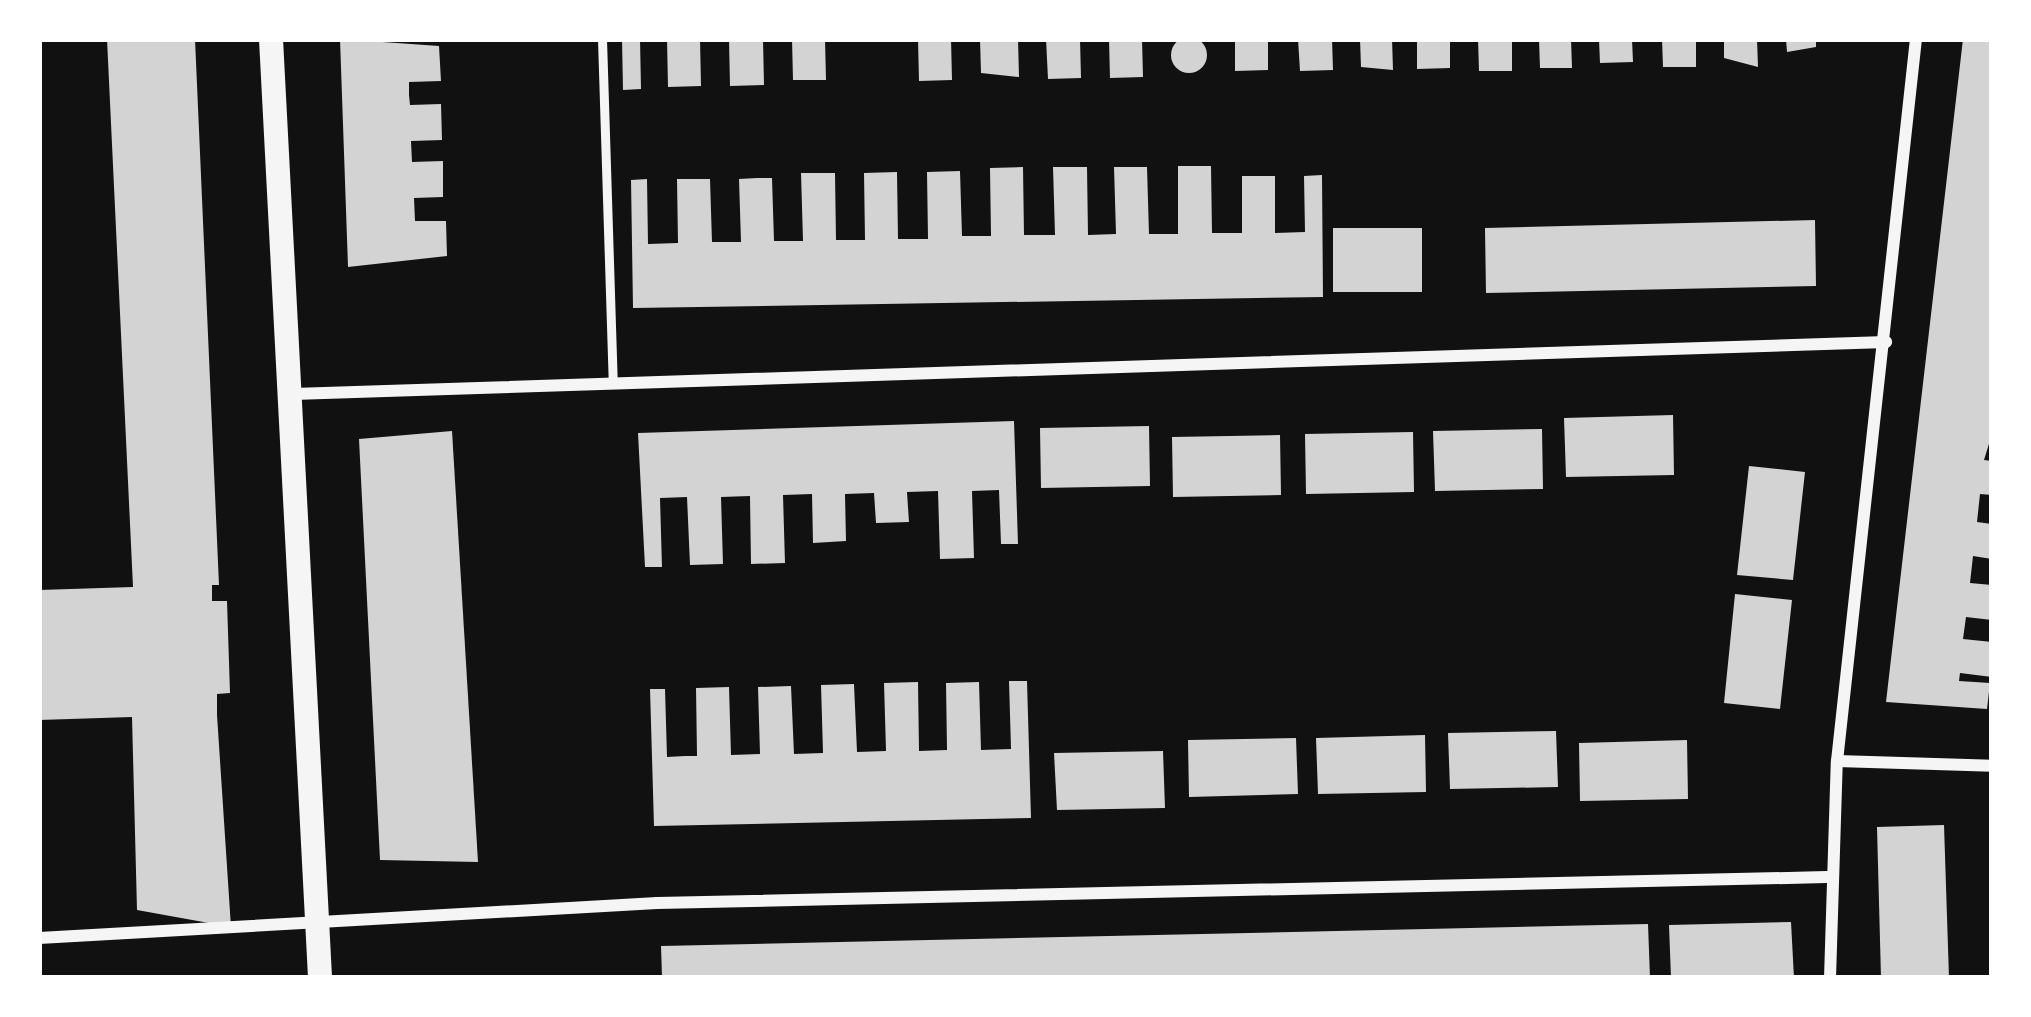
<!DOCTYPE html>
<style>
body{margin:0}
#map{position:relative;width:2031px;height:1017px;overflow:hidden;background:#111;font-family:"Exo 2",sans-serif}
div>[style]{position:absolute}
.building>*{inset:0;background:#d3d3d3}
.round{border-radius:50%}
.service>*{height:9px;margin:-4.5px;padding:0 4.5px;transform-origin:4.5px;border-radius:4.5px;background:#f5f5f5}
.minor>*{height:12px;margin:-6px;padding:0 6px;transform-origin:6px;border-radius:6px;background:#f5f5f5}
.secondary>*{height:24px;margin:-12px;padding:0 12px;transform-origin:12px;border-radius:12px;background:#f5f5f5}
span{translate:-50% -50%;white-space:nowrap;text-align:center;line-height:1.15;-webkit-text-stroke:10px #fff;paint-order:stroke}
.frame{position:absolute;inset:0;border:42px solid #fff;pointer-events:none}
</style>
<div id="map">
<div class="building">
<div class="round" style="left:1171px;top:37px;width:36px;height:36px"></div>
<div style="clip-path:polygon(107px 39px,195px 39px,219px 585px,212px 585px,212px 601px,227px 601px,230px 693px,217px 694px,217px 715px,231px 927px,137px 910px,132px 717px,39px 720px,39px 590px,133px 587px)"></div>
<div style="clip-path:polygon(340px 39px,439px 46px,441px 81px,409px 82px,409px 95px,410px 105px,441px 104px,442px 140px,411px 141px,412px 162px,443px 161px,443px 197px,414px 198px,415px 221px,446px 221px,447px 256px,348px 267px)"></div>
<div style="clip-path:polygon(622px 39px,640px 39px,641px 89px,623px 90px)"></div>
<div style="clip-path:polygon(667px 39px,700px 39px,701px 86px,668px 87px)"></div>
<div style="clip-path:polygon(729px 39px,763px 39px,764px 85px,730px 86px)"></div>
<div style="clip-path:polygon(792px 39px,825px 39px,826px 80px,793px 80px)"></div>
<div style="clip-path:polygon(918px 39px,951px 39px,952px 80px,919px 81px)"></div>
<div style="clip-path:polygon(980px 39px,1018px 39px,1019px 77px,981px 73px)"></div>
<div style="clip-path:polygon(1046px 39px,1080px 39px,1081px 78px,1048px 79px)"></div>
<div style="clip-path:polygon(1109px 39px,1142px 39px,1143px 77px,1110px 78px)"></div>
<div style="clip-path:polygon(1235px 39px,1268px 39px,1268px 70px,1235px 71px)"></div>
<div style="clip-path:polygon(1298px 39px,1332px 39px,1333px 70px,1300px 71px)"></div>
<div style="clip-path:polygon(1360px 39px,1392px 39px,1393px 70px,1361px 67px)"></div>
<div style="clip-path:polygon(1417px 39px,1450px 39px,1450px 68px,1417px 69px)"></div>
<div style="clip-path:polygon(1478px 39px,1512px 39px,1512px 71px,1479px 71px)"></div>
<div style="clip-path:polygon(1539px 39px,1571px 39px,1572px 68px,1540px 68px)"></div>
<div style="clip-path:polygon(1599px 39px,1632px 39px,1633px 62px,1600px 63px)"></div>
<div style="clip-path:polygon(1662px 39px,1696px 39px,1696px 67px,1663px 67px)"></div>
<div style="clip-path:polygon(1724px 39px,1757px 39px,1758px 67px,1724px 58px)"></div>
<div style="clip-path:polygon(1786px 39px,1816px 39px,1816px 47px,1787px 52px)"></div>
<div style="clip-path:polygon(1963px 39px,1992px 39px,1992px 434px,1984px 460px,1992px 461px,1992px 495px,1980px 494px,1977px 522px,1992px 524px,1992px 559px,1973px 556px,1970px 583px,1992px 585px,1992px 620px,1966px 617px,1963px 639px,1992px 642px,1992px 677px,1960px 673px,1959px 681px,1990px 683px,1987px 709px,1886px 702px)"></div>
<div style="clip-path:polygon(1178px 166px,1211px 166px,1212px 233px,1242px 233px,1242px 176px,1275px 176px,1275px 233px,1305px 232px,1304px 176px,1322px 175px,1323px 297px,633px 308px,631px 180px,647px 179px,648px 244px,678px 243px,677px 179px,710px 179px,712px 242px,741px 242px,739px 179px,757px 178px,772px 178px,774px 241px,803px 241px,801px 173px,835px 173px,836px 240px,865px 240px,864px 173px,897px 172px,898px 239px,928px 239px,927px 172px,960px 171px,962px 236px,991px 236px,990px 168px,1023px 167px,1024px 235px,1055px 235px,1053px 167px,1087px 167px,1088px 235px,1116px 234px,1114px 167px,1147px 167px,1149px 234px,1178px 234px)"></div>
<div style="clip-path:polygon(1815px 220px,1816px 286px,1486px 293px,1485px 228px)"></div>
<div style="clip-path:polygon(1333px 228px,1422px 228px,1422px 292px,1333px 292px)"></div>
<div style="clip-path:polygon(1673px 415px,1674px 475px,1566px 477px,1564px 418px)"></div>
<div style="clip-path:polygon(1014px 421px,1018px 544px,1001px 544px,999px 490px,972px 491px,974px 558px,940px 559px,938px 491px,907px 492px,909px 522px,876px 523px,874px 493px,845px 494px,846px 541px,813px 543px,812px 494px,783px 495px,785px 563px,751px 564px,750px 496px,721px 497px,723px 564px,690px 565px,687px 497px,660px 498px,662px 567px,645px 567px,638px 433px)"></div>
<div style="clip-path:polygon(1149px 426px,1150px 486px,1041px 488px,1040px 428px)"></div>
<div style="clip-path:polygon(1542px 429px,1543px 489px,1435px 491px,1433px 431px)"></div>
<div style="clip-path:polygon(452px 431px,478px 862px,380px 860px,359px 439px)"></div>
<div style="clip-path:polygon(1413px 432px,1414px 492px,1306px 494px,1305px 434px)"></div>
<div style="clip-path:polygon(1280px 435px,1281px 495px,1173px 497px,1172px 437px)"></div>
<div style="clip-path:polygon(1749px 466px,1805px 472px,1793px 580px,1737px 575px)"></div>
<div style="clip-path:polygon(1735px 594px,1792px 600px,1780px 709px,1724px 703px)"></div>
<div style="clip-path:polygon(1009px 681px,1027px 681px,1031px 818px,654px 826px,650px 689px,665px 689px,667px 757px,685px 756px,697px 756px,696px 688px,729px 687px,731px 755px,760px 754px,758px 687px,791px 686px,794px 754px,823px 753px,821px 685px,854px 684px,857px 752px,886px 751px,884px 683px,918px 682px,919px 751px,947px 750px,946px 683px,979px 682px,981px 750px,1011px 749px)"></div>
<div style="clip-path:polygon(1556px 731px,1558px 787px,1450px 789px,1448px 733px)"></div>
<div style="clip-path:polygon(1425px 735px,1426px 792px,1318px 794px,1316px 738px)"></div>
<div style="clip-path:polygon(1296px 738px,1298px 794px,1189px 797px,1188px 740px)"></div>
<div style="clip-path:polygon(1687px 740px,1688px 799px,1580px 801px,1579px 743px)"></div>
<div style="clip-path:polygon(1163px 751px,1165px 808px,1057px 810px,1054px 753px)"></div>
<div style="clip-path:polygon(1944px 825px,1949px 978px,1881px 978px,1877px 827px)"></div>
<div style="clip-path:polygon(1791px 922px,1794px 978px,1671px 978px,1669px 925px)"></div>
<div style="clip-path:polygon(1648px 924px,1650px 978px,662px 978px,661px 946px)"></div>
</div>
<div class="service">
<div style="left:602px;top:39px;width:343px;rotate:88.2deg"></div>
</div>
<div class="minor">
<div style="left:293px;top:394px;width:1594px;rotate:-1.87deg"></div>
<div style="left:1837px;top:761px;width:155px;rotate:1.8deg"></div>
<div style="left:39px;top:938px;width:619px;rotate:-3.24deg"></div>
<div style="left:657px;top:903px;width:1170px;rotate:-1.27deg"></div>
<div style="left:1830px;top:978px;width:217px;rotate:-88.2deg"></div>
<div style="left:1837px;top:761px;width:726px;rotate:-83.76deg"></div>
</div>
<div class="secondary">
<div style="left:271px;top:39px;width:940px;rotate:87.01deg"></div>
</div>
<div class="frame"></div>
</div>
